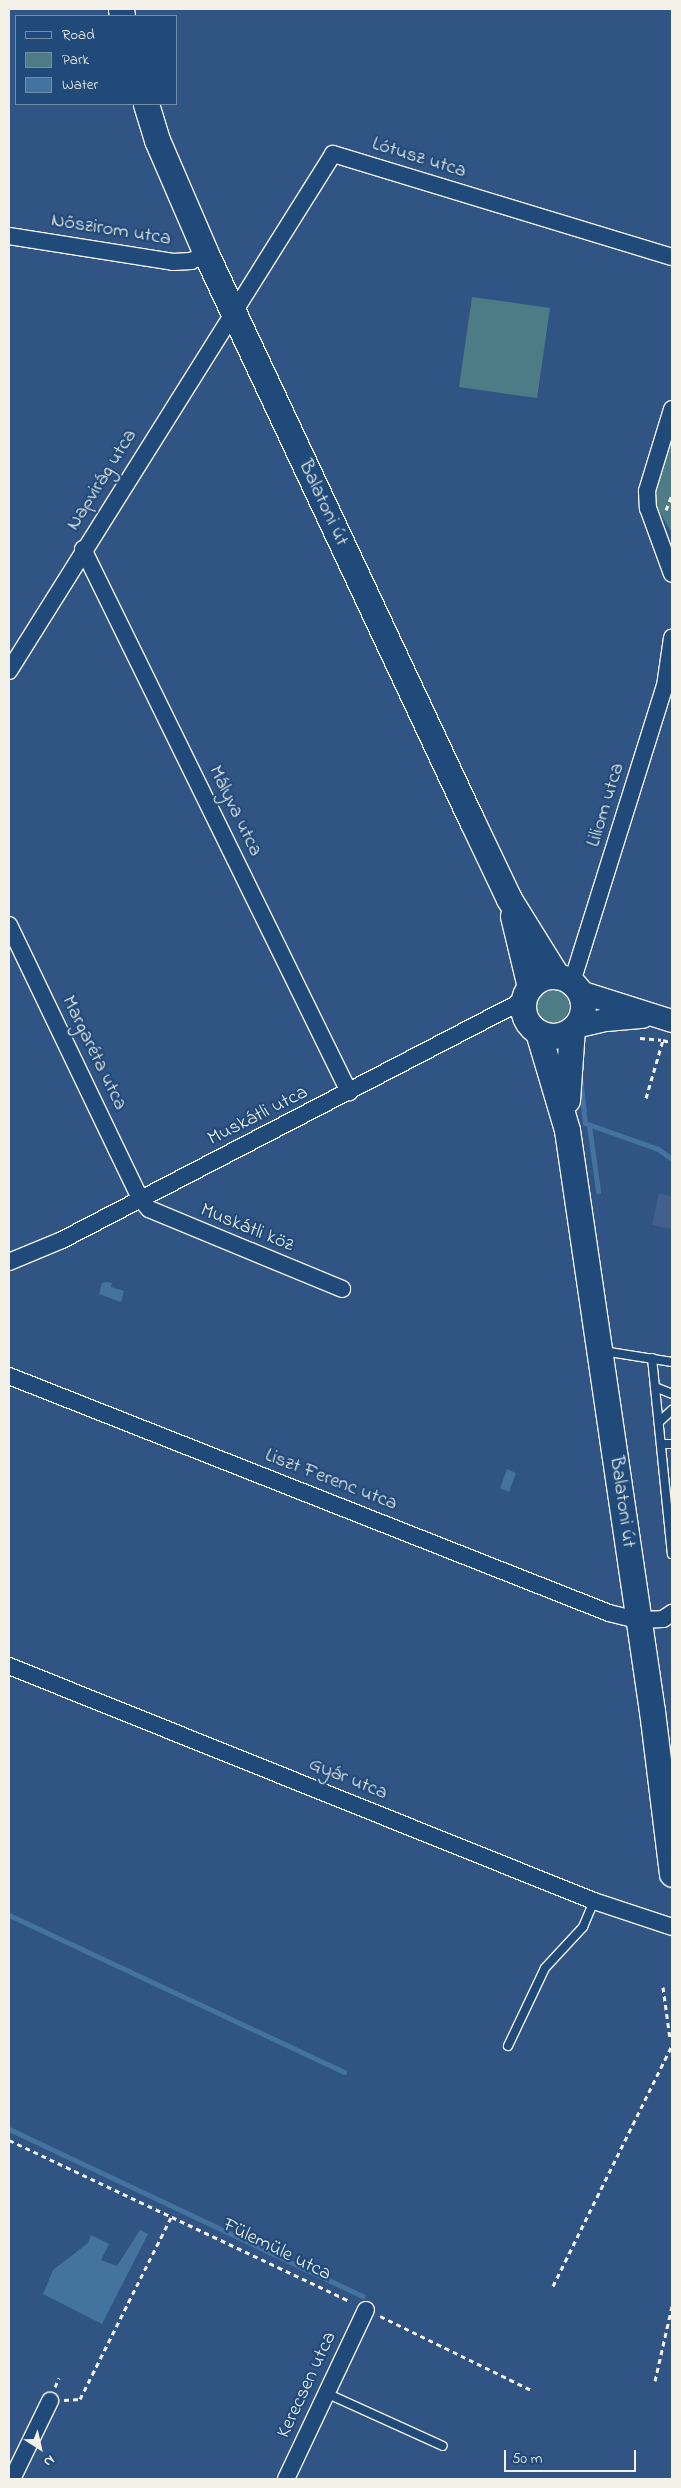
<!DOCTYPE html>
<meta charset="utf-8">
<style>
body{margin:0}
#map{position:relative;width:681px;height:2488px;overflow:hidden;background:#305483;font-family:"Indie Flower",sans-serif}
div>[style]{position:absolute}
.built>*{inset:0;background:#43608d}
.green>*{inset:0;background:#4d7c87}
.round{border-radius:50%}
.water>*{inset:0;background:#4473a0}
.stream>*{height:5px;margin:-2.5px;padding:0 2.5px;transform-origin:2.5px;border-radius:2.5px;background:#4473a0}
.path>*{height:3px;margin-top:-1.5px;transform-origin:0;background:repeating-linear-gradient(90deg,#f4f1e8 0 5px,transparent 0 9px)}
.roads{filter:drop-shadow(1px 0 #f4f1e8) drop-shadow(-1px 0 #f4f1e8) drop-shadow(0 1px #f4f1e8) drop-shadow(0 -1px #f4f1e8)}
.lane>*{height:8px;margin:-4px;padding:0 4px;transform-origin:4px;border-radius:4px;background:#1f4a7a}
.street>*{height:16px;margin:-8px;padding:0 8px;transform-origin:8px;border-radius:8px;background:#1f4a7a}
.secondary>*{height:22px;margin:-11px;padding:0 11px;transform-origin:11px;border-radius:11px;background:#1f4a7a}
.primary>*{height:25px;margin:-12.5px;padding:0 12.5px;transform-origin:12.5px;border-radius:12.5px;background:#1f4a7a}
.primary>.ring{margin:-12.5px;padding:0;box-sizing:content-box;background:none;border:25px solid #1f4a7a;border-radius:50%}
span{translate:-50% -50%;white-space:nowrap;text-align:center;line-height:1.15;-webkit-text-stroke:4.5px #1f4a7a;paint-order:stroke}
.street-label{font-size:20px;color:#f4f1e8}
.frame{position:absolute;inset:0;border:10px solid #f4f1e8;pointer-events:none}
.legend{position:absolute;left:15px;top:15px;width:162px;height:90px;box-sizing:border-box;background:#1f4a7a;border:1px solid #748da6;margin:0;padding:6px 9px;list-style:none;font-size:15px;color:#f4f1e8}
.legend li{display:flex;align-items:center;gap:10px;height:25px}
.legend b{width:25px;border:1px solid #748da6}
.north{position:absolute;left:15px;top:2423px;width:50px;height:50px;-webkit-text-stroke:4px #1f4a7a;paint-order:stroke;rotate:145deg;font-size:14px;font-weight:700;line-height:20px;text-align:center;color:#f4f1e8}
.north::after{content:'';display:block;margin:auto;width:18px;height:22px;background:#f4f1e8;clip-path:polygon(50% 0,100% 100%,50% 72%,0 100%)}
.scale{position:absolute;left:504px;top:2450px;width:132px;height:22px;box-sizing:border-box;border:2px solid #f4f1e8;border-top:0;padding-left:6px;font-size:15px;line-height:18px;white-space:nowrap;color:#f4f1e8;-webkit-text-stroke:4px #1f4a7a;paint-order:stroke}
</style>
<div id="map">
<div class="built">
<div style="clip-path:polygon(659px 1193px,672px 1197px,672px 1229px,652px 1225px)"></div>
</div>
<div class="green">
<div style="clip-path:polygon(472px 297px,550px 308px,537px 398px,459px 387px)"></div>
<div style="clip-path:polygon(672px 409px,672px 533px,647px 491px)"></div>
<div class="round" style="left:535px;top:989px;width:34px;height:34px"></div>
</div>
<div class="water">
<div style="clip-path:polygon(108px 1282px,112px 1283px,111px 1287px,124px 1291px,121px 1302px,99px 1294px,102px 1283px)"></div>
<div style="clip-path:polygon(507px 1469px,516px 1473px,509px 1492px,500px 1488px)"></div>
<div style="clip-path:polygon(140px 2230px,148px 2234px,102px 2324px,43px 2294px,53px 2270px,88px 2243px,91px 2235px,109px 2244px,101px 2260px,117px 2266px)"></div>
</div>
<div class="stream">
<div style="left:580px;top:1077px;width:46px;rotate:83.8deg"></div>
<div style="left:585px;top:1123px;width:77px;rotate:19.6deg"></div>
<div style="left:658px;top:1149px;width:17px;rotate:36deg"></div>
<div style="left:589px;top:1125px;width:67px;rotate:82.2deg"></div>
<div style="left:9px;top:1915px;width:370px;rotate:25.1deg"></div>
<div style="left:9px;top:2129px;width:391px;rotate:25.3deg"></div>
</div>
<div class="path">
<div style="left:666px;top:510px;width:17px;rotate:-69deg"></div>
<div style="left:640px;top:1038px;width:21px;rotate:5deg"></div>
<div style="left:646px;top:1098px;width:60px;rotate:-73.7deg"></div>
<div style="left:663px;top:1040px;width:9px;rotate:18deg"></div>
<div style="left:663px;top:1987px;width:52px;rotate:82.3deg"></div>
<div style="left:9px;top:2140px;width:378px;rotate:25.3deg"></div>
<div style="left:553px;top:2286px;width:269px;rotate:-63.7deg"></div>
<div style="left:380px;top:2316px;width:168px;rotate:26.1deg"></div>
<div style="left:655px;top:2381px;width:77px;rotate:-77.2deg"></div>
<div style="left:55px;top:2387px;width:10px;rotate:-66deg"></div>
<div style="left:64px;top:2400px;width:16px;rotate:-4deg"></div>
<div style="left:80px;top:2399px;width:206px;rotate:-63.4deg"></div>
</div>
<div class="roads">
<div class="lane">
<div style="left:603px;top:1351px;width:70px;rotate:9.1deg"></div>
<div style="left:652px;top:1358px;width:197px;rotate:84.2deg"></div>
<div style="left:655px;top:1387px;width:18px;rotate:22deg"></div>
<div style="left:659px;top:1422px;width:18px;rotate:-43deg"></div>
<div style="left:661px;top:1444px;width:11px"></div>
<div style="left:508px;top:2046px;width:86px;rotate:-64.6deg"></div>
<div style="left:545px;top:1968px;width:56px;rotate:-47.2deg"></div>
<div style="left:583px;top:1927px;width:28px;rotate:-67deg"></div>
<div style="left:326px;top:2393px;width:128px;rotate:24.4deg"></div>
</div>
<div class="street">
<div style="left:9px;top:236px;width:166px;rotate:9deg"></div>
<div style="left:173px;top:262px;width:18px;rotate:-3deg"></div>
<div style="left:191px;top:261px;width:17px;rotate:-25deg"></div>
<div style="left:672px;top:409px;width:86px;rotate:107deg"></div>
<div style="left:647px;top:491px;width:17px;rotate:87deg"></div>
<div style="left:648px;top:508px;width:70px;rotate:70deg"></div>
<div style="left:83px;top:549px;width:605px;rotate:63.9deg"></div>
<div style="left:9px;top:671px;width:610px;rotate:-57.92deg"></div>
<div style="left:333px;top:154px;width:354px;rotate:16.9deg"></div>
<div style="left:9px;top:925px;width:305px;rotate:64.4deg"></div>
<div style="left:141px;top:1200px;width:12px;rotate:48deg"></div>
<div style="left:149px;top:1209px;width:209px;rotate:22.5deg"></div>
<div style="left:572px;top:982px;width:310px;rotate:-72.6deg"></div>
<div style="left:665px;top:686px;width:49px;rotate:-81.7deg"></div>
<div style="left:9px;top:1262px;width:57px;rotate:-22.5deg"></div>
<div style="left:62px;top:1240px;width:521px;rotate:-27.45deg"></div>
<div style="left:9px;top:1376px;width:645px;rotate:21.55deg"></div>
<div style="left:609px;top:1613px;width:30px;rotate:14deg"></div>
<div style="left:638px;top:1620px;width:25px;rotate:-2deg"></div>
<div style="left:663px;top:1619px;width:11px;rotate:-34deg"></div>
<div style="left:9px;top:1666px;width:630px;rotate:21.89deg"></div>
<div style="left:594px;top:1901px;width:82px;rotate:18.4deg"></div>
<div style="left:12px;top:2479px;width:87px;rotate:-64deg"></div>
<div style="left:286px;top:2479px;width:187px;rotate:-64.7deg"></div>
</div>
<div class="secondary">
<div style="left:580px;top:992px;width:96px;rotate:17.5deg"></div>
<div style="left:575px;top:1027px;width:32px;rotate:-13deg"></div>
<div style="left:606px;top:1020px;width:37px;rotate:-5deg"></div>
</div>
<div class="primary">
<div style="left:121px;top:9px;width:7px;rotate:82deg"></div>
<div style="left:146px;top:104px;width:38px;rotate:73deg"></div>
<div style="left:157px;top:140px;width:124px;rotate:66.7deg"></div>
<div style="left:206px;top:254px;width:626px;rotate:64.87deg"></div>
<div style="left:472px;top:821px;width:86px;rotate:64.6deg"></div>
<div style="left:509px;top:899px;width:91px;rotate:58.1deg"></div>
<div style="left:513px;top:916px;width:73px;rotate:76.5deg"></div>
<div class="ring" style="left:523px;top:976px;width:35px;height:35px"></div>
<div style="left:538px;top:1032px;width:102px;rotate:73.5deg"></div>
<div style="left:567px;top:1130px;width:587px;rotate:81.68deg"></div>
<div style="left:652px;top:1711px;width:164px;rotate:83deg"></div>
<div style="left:567px;top:1100px;width:71px;rotate:-86deg"></div>
</div>
</div>
<div class="street-label">
<span style="left:419px;top:158px;rotate:17deg">Lótusz utca</span>
<span style="left:111px;top:230px;rotate:9deg">Nőszirom utca</span>
<span style="left:102px;top:480px;rotate:-58deg">Napvirág utca</span>
<span style="left:323px;top:503px;rotate:65deg">Balatoni út</span>
<span style="left:606px;top:805px;rotate:-73deg">Liliom utca</span>
<span style="left:235px;top:811px;rotate:64deg">Mályva utca</span>
<span style="left:94px;top:1053px;rotate:64deg">Margaréta utca</span>
<span style="left:258px;top:1116px;rotate:-27deg">Muskátli utca</span>
<span style="left:247px;top:1228px;rotate:22deg">Muskátli köz</span>
<span style="left:331px;top:1480px;rotate:21deg">Liszt Ferenc utca</span>
<span style="left:622px;top:1502px;rotate:82deg">Balatoni út</span>
<span style="left:348px;top:1779px;rotate:22deg">Gyár utca</span>
<span style="left:277px;top:2250px;rotate:26deg">Fülemüle utca</span>
<span style="left:307px;top:2385px;rotate:-65deg">Kerecsen utca</span>
</div>
<div class="frame"></div>
<ul class="legend">
<li><b style="height:6px;background:#1f4a7a"></b>Road</li>
<li><b style="height:14px;background:#4d7c87"></b>Park</li>
<li><b style="height:14px;background:#4473a0"></b>Water</li>
</ul>
<div class="north">N</div>
<div class="scale">50 m</div>
</div>
